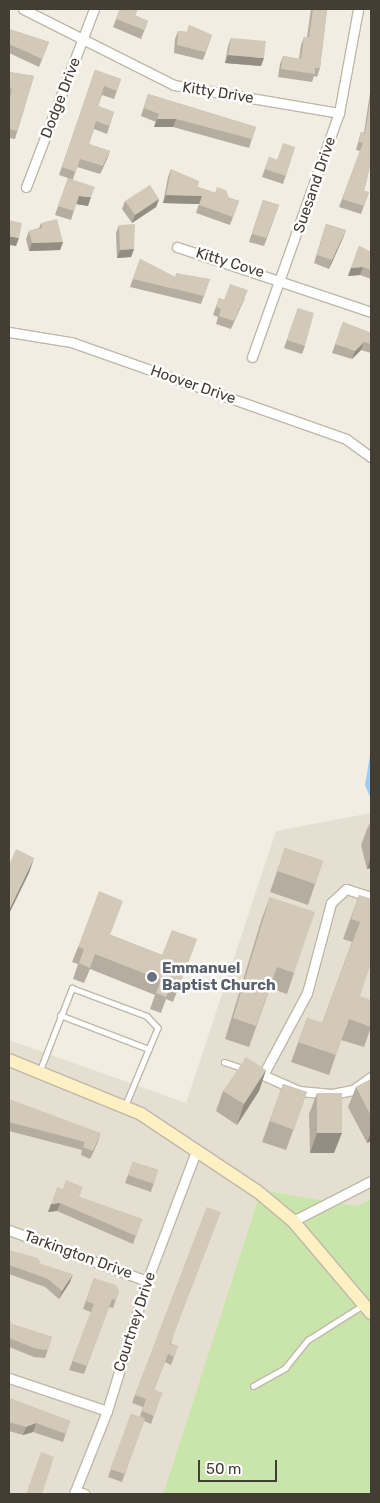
<!DOCTYPE html>
<style>
body{margin:0}
#map{position:relative;width:380px;height:1503px;overflow:hidden;background:#f1ede3;font-family:Rubik,sans-serif}
div>[style]{position:absolute}
.residential>*{inset:0;background:#e5dfd1}
.green>*{inset:0;background:#cae5ac}
.water>*{inset:0;background:#a0ccee}
.roads{filter:drop-shadow(1px 0 #bfb8a9) drop-shadow(-1px 0 #bfb8a9) drop-shadow(0 1px #bfb8a9) drop-shadow(0 -1px #bfb8a9)}
.service>*{height:4.5px;margin:-2.25px;padding:0 2.25px;transform-origin:2.25px;border-radius:2.25px;background:#fff}
.minor>*{height:9px;margin:-4.5px;padding:0 4.5px;transform-origin:4.5px;border-radius:4.5px;background:#fff}
.secondary>*{height:12px;margin:-6px;padding:0 6px;transform-origin:6px;border-radius:6px;background:#fdf0c2}
.wall>*{inset:0;background:#b5ad9f}
.shaded-wall>*{inset:0;background:#938d82}
.building>*{inset:0;background:#d2c9b9}
.dots>*{width:14px;height:14px;translate:-50% -50%;box-sizing:border-box;border:2px solid #fff;border-radius:50%}
span{translate:-50% -50%;white-space:nowrap;text-align:center;line-height:1.15;-webkit-text-stroke:5px #fff;paint-order:stroke}
.street-label{font-size:15px;color:#433d34}
.worship-label{font-size:15px;color:#5b616d;font-weight:700}
.left{translate:0 -50%;text-align:left}
.frame{position:absolute;inset:0;border:10px solid #433d34;pointer-events:none}
.scale{position:absolute;left:198px;top:1460px;width:79px;height:22px;box-sizing:border-box;border:2px solid #433d34;border-top:0;padding-left:6px;font-size:15px;line-height:18px;white-space:nowrap;color:#433d34;-webkit-text-stroke:4px #fff;paint-order:stroke}
</style>
<div id="map">
<div class="residential">
<div style="clip-path:polygon(371px 813px,371px 1198px,358px 1206px,261px 1190px,163px 1494px,9px 1494px,9px 1040px,186px 1103px,276px 831px)"></div>
</div>
<div class="green">
<div style="clip-path:polygon(261px 1190px,358px 1206px,371px 1198px,371px 1494px,163px 1494px)"></div>
</div>
<div class="water">
<div style="clip-path:polygon(371px 749px,371px 799px,365px 785px)"></div>
</div>
<div class="roads">
<div class="service">
<div style="left:60px;top:1015px;width:95px;rotate:20.9deg"></div>
<div style="left:224px;top:1062px;width:20px;rotate:18deg"></div>
<div style="left:40px;top:1070px;width:88px;rotate:-68.7deg"></div>
<div style="left:72px;top:988px;width:80px;rotate:20.5deg"></div>
<div style="left:147px;top:1016px;width:16px;rotate:47deg"></div>
<div style="left:158px;top:1028px;width:86px;rotate:112.7deg"></div>
<div style="left:253px;top:1386px;width:37px;rotate:-29deg"></div>
<div style="left:285px;top:1368px;width:36px;rotate:-51deg"></div>
<div style="left:308px;top:1340px;width:65px;rotate:-32.5deg"></div>
</div>
<div class="minor">
<div style="left:23px;top:9px;width:169px;rotate:26.7deg"></div>
<div style="left:174px;top:85px;width:167px;rotate:9.6deg"></div>
<div style="left:26px;top:187px;width:191px;rotate:-69.1deg"></div>
<div style="left:177px;top:247px;width:205px;rotate:18.5deg"></div>
<div style="left:9px;top:332px;width:63px;rotate:9.2deg"></div>
<div style="left:71px;top:342px;width:292px;rotate:19.4deg"></div>
<div style="left:346px;top:439px;width:31px;rotate:36deg"></div>
<div style="left:252px;top:357px;width:259px;rotate:-70.4deg"></div>
<div style="left:339px;top:113px;width:106px;rotate:-79.6deg"></div>
<div style="left:371px;top:897px;width:26px;rotate:-162deg"></div>
<div style="left:346px;top:889px;width:21px;rotate:137deg"></div>
<div style="left:331px;top:903px;width:93px;rotate:104.9deg"></div>
<div style="left:307px;top:993px;width:93px;rotate:118.2deg"></div>
<div style="left:263px;top:1075px;width:39px;rotate:24deg"></div>
<div style="left:299px;top:1091px;width:33px;rotate:5deg"></div>
<div style="left:332px;top:1094px;width:21px;rotate:-11deg"></div>
<div style="left:353px;top:1090px;width:22px;rotate:-36deg"></div>
<div style="left:293px;top:1221px;width:88px;rotate:-27.1deg"></div>
<div style="left:9px;top:1230px;width:147px;rotate:20.3deg"></div>
<div style="left:9px;top:1378px;width:103px;rotate:18.6deg"></div>
<div style="left:75px;top:1491px;width:10px;rotate:17deg"></div>
<div style="left:74px;top:1494px;width:89px;rotate:-68.3deg"></div>
<div style="left:107px;top:1411px;width:136px;rotate:-72.9deg"></div>
<div style="left:147px;top:1281px;width:141px;rotate:-69.3deg"></div>
</div>
<div class="secondary">
<div style="left:9px;top:1060px;width:143px;rotate:22.2deg"></div>
<div style="left:141px;top:1114px;width:139px;rotate:33.6deg"></div>
<div style="left:257px;top:1191px;width:47px;rotate:39.8deg"></div>
<div style="left:293px;top:1221px;width:121px;rotate:49.7deg"></div>
</div>
</div>
<div class="wall">
<div style="clip-path:polygon(120px 9px,148px 21px,141px 39px,113px 27px)"></div>
<div style="clip-path:polygon(311px 9px,327px 9px,320px 68px,317px 77px,314px 76px,312px 82px,278px 77px,280px 64px,283px 56px,299px 59px,301px 45px,304px 37px,307px 37px)"></div>
<div style="clip-path:polygon(189px 25px,212px 35px,203px 60px,174px 53px,175px 39px,178px 31px,187px 32px)"></div>
<div style="clip-path:polygon(9px 29px,49px 42px,39px 67px,9px 53px)"></div>
<div style="clip-path:polygon(231px 38px,261px 66px,225px 63px,228px 46px)"></div>
<div style="clip-path:polygon(95px 70px,121px 79px,114px 99px,102px 95px,98px 106px,114px 112px,107px 134px,94px 129px,89px 144px,110px 151px,100px 174px,77px 167px,73px 179px,88px 206px,76px 204px,71px 220px,55px 215px,68px 178px,59px 175px)"></div>
<div style="clip-path:polygon(9px 72px,34px 76px,15px 139px,9px 138px)"></div>
<div style="clip-path:polygon(371px 86px,371px 162px,364px 191px,369px 192px,361px 214px,339px 207px,360px 151px,356px 150px,361px 132px,364px 133px)"></div>
<div style="clip-path:polygon(148px 94px,256px 127px,249px 148px,173px 127px,154px 127px,156px 122px,141px 116px)"></div>
<div style="clip-path:polygon(295px 147px,283px 184px,262px 177px,269px 157px,277px 160px)"></div>
<div style="clip-path:polygon(171px 169px,198px 187px,239px 201px,230px 225px,196px 213px,199px 204px,163px 203px,168px 177px)"></div>
<div style="clip-path:polygon(159px 199px,156px 207px,132px 223px,122px 209px,125px 201px)"></div>
<div style="clip-path:polygon(263px 200px,279px 205px,264px 246px,249px 242px)"></div>
<div style="clip-path:polygon(41px 223px,63px 242px,60px 250px,29px 251px,26px 239px,29px 231px,39px 228px)"></div>
<div style="clip-path:polygon(326px 224px,346px 230px,329px 269px,314px 263px)"></div>
<div style="clip-path:polygon(119px 225px,134px 249px,131px 257px,117px 258px,116px 233px)"></div>
<div style="clip-path:polygon(359px 246px,371px 252px,371px 279px,360px 275px,348px 276px)"></div>
<div style="clip-path:polygon(140px 259px,175px 277px,210px 279px,201px 304px,130px 287px)"></div>
<div style="clip-path:polygon(219px 298px,224px 300px,245px 298px,231px 329px,216px 324px,218px 317px,213px 315px)"></div>
<div style="clip-path:polygon(298px 308px,305px 346px,302px 354px,284px 348px)"></div>
<div style="clip-path:polygon(343px 322px,371px 333px,371px 353px,361px 350px,352px 359px,332px 353px)"></div>
<div style="clip-path:polygon(369px 824px,371px 824px,371px 868px,367px 869px,361px 845px)"></div>
<div style="clip-path:polygon(285px 848px,323px 861px,308px 905px,270px 892px)"></div>
<div style="clip-path:polygon(359px 895px,371px 899px,360px 996px,371px 1027px,364px 1047px,341px 1040px,329px 1075px,291px 1062px,307px 1018px,322px 1023px,352px 942px,343px 939px)"></div>
<div style="clip-path:polygon(270px 897px,294px 973px,287px 994px,270px 988px,249px 1047px,225px 1039px,262px 918px)"></div>
<div style="clip-path:polygon(111px 935px,162px 955px,197px 939px,173px 1002px,166px 999px,161px 1013px,150px 1009px,155px 995px,90px 969px,84px 983px,73px 979px,78px 964px,72px 962px,78px 947px)"></div>
<div style="clip-path:polygon(266px 1070px,259px 1091px,237px 1125px,216px 1111px,223px 1091px)"></div>
<div style="clip-path:polygon(371px 1079px,371px 1141px,367px 1143px,348px 1107px,356px 1087px)"></div>
<div style="clip-path:polygon(283px 1084px,307px 1092px,286px 1150px,262px 1142px)"></div>
<div style="clip-path:polygon(317px 1093px,334px 1153px,310px 1153px,309px 1114px)"></div>
<div style="clip-path:polygon(9px 1099px,98px 1141px,90px 1159px,81px 1155px,82px 1150px,9px 1131px)"></div>
<div style="clip-path:polygon(133px 1162px,158px 1170px,151px 1192px,125px 1183px)"></div>
<div style="clip-path:polygon(63px 1189px,79px 1197px,142px 1219px,133px 1244px,57px 1211px,48px 1212px)"></div>
<div style="clip-path:polygon(207px 1207px,171px 1344px,178px 1346px,171px 1365px,165px 1362px,154px 1390px,162px 1393px,151px 1424px,144px 1421px,122px 1482px,108px 1477px,131px 1414px,140px 1417px,143px 1407px,132px 1403px)"></div>
<div style="clip-path:polygon(9px 1250px,41px 1264px,70px 1282px,59px 1299px,45px 1287px,9px 1274px)"></div>
<div style="clip-path:polygon(94px 1278px,119px 1291px,113px 1308px,109px 1307px,84px 1374px,69px 1370px,91px 1312px,83px 1309px)"></div>
<div style="clip-path:polygon(9px 1317px,11px 1324px,52px 1337px,45px 1358px,34px 1357px,9px 1347px)"></div>
<div style="clip-path:polygon(9px 1398px,70px 1421px,63px 1442px,33px 1432px,23px 1435px,9px 1431px)"></div>
</div>
<div class="shaded-wall">
<div style="clip-path:polygon(228px 55px,264px 58px,261px 66px,225px 63px)"></div>
<div style="clip-path:polygon(157px 119px,176px 119px,173px 127px,154px 127px)"></div>
<div style="clip-path:polygon(110px 151px,107px 159px,100px 174px,103px 166px)"></div>
<div style="clip-path:polygon(166px 195px,202px 196px,199px 204px,163px 203px)"></div>
<div style="clip-path:polygon(79px 196px,91px 197px,88px 206px,76px 204px)"></div>
<div style="clip-path:polygon(159px 199px,156px 207px,132px 223px,135px 215px)"></div>
<div style="clip-path:polygon(346px 230px,343px 238px,329px 269px,332px 260px)"></div>
<div style="clip-path:polygon(9px 236px,19px 238px,16px 246px,9px 245px)"></div>
<div style="clip-path:polygon(63px 242px,60px 250px,29px 251px,32px 243px)"></div>
<div style="clip-path:polygon(134px 249px,131px 257px,117px 258px,120px 250px)"></div>
<div style="clip-path:polygon(363px 267px,360px 275px,348px 276px,351px 268px)"></div>
<div style="clip-path:polygon(364px 342px,361px 350px,352px 359px,355px 351px)"></div>
<div style="clip-path:polygon(371px 856px,371px 868px,367px 869px)"></div>
<div style="clip-path:polygon(34px 858px,29px 873px,9px 914px,9px 910px)"></div>
<div style="clip-path:polygon(266px 1070px,259px 1091px,237px 1125px,244px 1104px)"></div>
<div style="clip-path:polygon(371px 1131px,371px 1141px,367px 1143px)"></div>
<div style="clip-path:polygon(101px 1133px,98px 1141px,90px 1159px,93px 1151px)"></div>
<div style="clip-path:polygon(317px 1133px,342px 1133px,334px 1153px,310px 1153px)"></div>
<div style="clip-path:polygon(60px 1203px,57px 1211px,48px 1212px,51px 1204px)"></div>
<div style="clip-path:polygon(73px 1274px,70px 1282px,59px 1299px,62px 1291px)"></div>
<div style="clip-path:polygon(36px 1423px,33px 1432px,23px 1435px,26px 1427px)"></div>
</div>
<div class="building">
<div style="clip-path:polygon(120px 9px,138px 9px,135px 16px,148px 21px,144px 30px,116px 19px)"></div>
<div style="clip-path:polygon(313px 9px,327px 9px,320px 68px,315px 68px,315px 74px,281px 69px,283px 56px,301px 59px,304px 37px,309px 37px)"></div>
<div style="clip-path:polygon(189px 25px,212px 35px,205px 52px,177px 45px,178px 31px,187px 32px)"></div>
<div style="clip-path:polygon(9px 29px,49px 42px,42px 59px,9px 44px)"></div>
<div style="clip-path:polygon(231px 38px,266px 41px,264px 58px,228px 55px)"></div>
<div style="clip-path:polygon(95px 70px,121px 79px,117px 91px,104px 86px,98px 106px,114px 112px,109px 126px,96px 121px,89px 144px,110px 151px,103px 166px,80px 159px,76px 172px,62px 167px)"></div>
<div style="clip-path:polygon(9px 72px,34px 76px,17px 131px,9px 129px,9px 102px,12px 89px,9px 88px)"></div>
<div style="clip-path:polygon(148px 94px,256px 127px,252px 139px,176px 119px,157px 119px,159px 114px,144px 108px)"></div>
<div style="clip-path:polygon(371px 96px,371px 162px,364px 191px,369px 192px,364px 206px,342px 199px,363px 143px,359px 142px,361px 132px,365px 134px)"></div>
<div style="clip-path:polygon(283px 143px,295px 147px,286px 176px,265px 169px,269px 157px,277px 160px)"></div>
<div style="clip-path:polygon(171px 169px,199px 181px,198px 187px,215px 193px,217px 187px,226px 190px,229px 198px,239px 201px,233px 217px,199px 205px,202px 196px,166px 195px)"></div>
<div style="clip-path:polygon(68px 178px,95px 187px,91px 197px,79px 196px,74px 211px,58px 206px)"></div>
<div style="clip-path:polygon(150px 185px,159px 199px,135px 215px,125px 201px)"></div>
<div style="clip-path:polygon(263px 200px,279px 205px,266px 238px,252px 234px)"></div>
<div style="clip-path:polygon(57px 219px,63px 242px,32px 243px,29px 231px,42px 228px,41px 223px)"></div>
<div style="clip-path:polygon(9px 220px,22px 223px,19px 238px,9px 236px)"></div>
<div style="clip-path:polygon(135px 224px,134px 249px,120px 250px,119px 225px)"></div>
<div style="clip-path:polygon(326px 224px,346px 230px,332px 260px,317px 255px)"></div>
<div style="clip-path:polygon(359px 246px,371px 252px,371px 270px,363px 267px,351px 268px)"></div>
<div style="clip-path:polygon(140px 259px,175px 277px,176px 273px,210px 279px,204px 296px,133px 279px)"></div>
<div style="clip-path:polygon(230px 284px,248px 290px,234px 321px,219px 316px,221px 309px,216px 307px,219px 298px,224px 300px)"></div>
<div style="clip-path:polygon(298px 308px,314px 313px,305px 346px,287px 340px)"></div>
<div style="clip-path:polygon(343px 322px,371px 333px,371px 344px,364px 342px,355px 351px,335px 344px)"></div>
<div style="clip-path:polygon(369px 824px,371px 824px,371px 836px)"></div>
<div style="clip-path:polygon(285px 848px,323px 861px,315px 884px,277px 871px)"></div>
<div style="clip-path:polygon(16px 849px,34px 858px,9px 910px,9px 865px)"></div>
<div style="clip-path:polygon(99px 891px,123px 901px,110px 935px,162px 955px,172px 930px,197px 939px,179px 987px,172px 984px,166px 997px,156px 993px,161px 980px,95px 954px,90px 968px,79px 963px,84px 949px,78px 947px)"></div>
<div style="clip-path:polygon(359px 895px,371px 899px,371px 963px,360px 996px,371px 1000px,371px 1027px,349px 1019px,336px 1055px,298px 1042px,307px 1018px,322px 1023px,360px 922px,351px 919px)"></div>
<div style="clip-path:polygon(270px 897px,315px 912px,294px 973px,277px 967px,256px 1026px,233px 1018px)"></div>
<div style="clip-path:polygon(246px 1057px,266px 1070px,244px 1104px,223px 1091px)"></div>
<div style="clip-path:polygon(371px 1079px,371px 1116px,356px 1087px)"></div>
<div style="clip-path:polygon(283px 1084px,307px 1092px,294px 1130px,270px 1121px)"></div>
<div style="clip-path:polygon(317px 1093px,342px 1093px,342px 1133px,317px 1133px)"></div>
<div style="clip-path:polygon(9px 1099px,101px 1133px,93px 1151px,83px 1147px,85px 1142px,9px 1122px)"></div>
<div style="clip-path:polygon(133px 1162px,158px 1170px,154px 1184px,128px 1175px)"></div>
<div style="clip-path:polygon(66px 1180px,83px 1187px,79px 1197px,142px 1219px,136px 1236px,60px 1203px,51px 1204px,57px 1187px,63px 1189px)"></div>
<div style="clip-path:polygon(207px 1207px,221px 1212px,170px 1344px,178px 1346px,174px 1357px,168px 1354px,154px 1390px,162px 1393px,154px 1416px,142px 1411px,146px 1399px,135px 1395px)"></div>
<div style="clip-path:polygon(9px 1250px,38px 1258px,41px 1264px,73px 1274px,62px 1291px,48px 1279px,9px 1265px)"></div>
<div style="clip-path:polygon(94px 1278px,116px 1285px,119px 1291px,116px 1300px,112px 1299px,87px 1366px,72px 1361px,94px 1304px,86px 1301px)"></div>
<div style="clip-path:polygon(9px 1317px,10px 1317px,11px 1324px,52px 1337px,48px 1350px,37px 1349px,9px 1338px)"></div>
<div style="clip-path:polygon(9px 1398px,70px 1421px,66px 1434px,36px 1423px,26px 1427px,9px 1422px)"></div>
<div style="clip-path:polygon(131px 1414px,145px 1418px,125px 1474px,110px 1469px)"></div>
<div style="clip-path:polygon(41px 1452px,54px 1457px,42px 1494px,26px 1494px)"></div>
</div>
<div class="dots">
<div style="left:152px;top:977px;background:#6b7280"></div>
</div>
<div class="street-label">
<span style="left:218px;top:93px;rotate:9deg">Kitty Drive</span>
<span style="left:61px;top:98px;rotate:-69deg">Dodge Drive</span>
<span style="left:315px;top:185px;rotate:-71deg">Suesand Drive</span>
<span style="left:230px;top:263px;rotate:17deg">Kitty Cove</span>
<span style="left:193px;top:385px;rotate:19deg">Hoover Drive</span>
<span style="left:78px;top:1255px;rotate:20deg">Tarkington Drive</span>
<span style="left:135px;top:1322px;rotate:-72deg">Courtney Drive</span>
</div>
<div class="worship-label">
<span class="left" style="left:162px;top:977px">Emmanuel<br>Baptist Church</span>
</div>
<div class="frame"></div>
<div class="scale">50 m</div>
</div>
